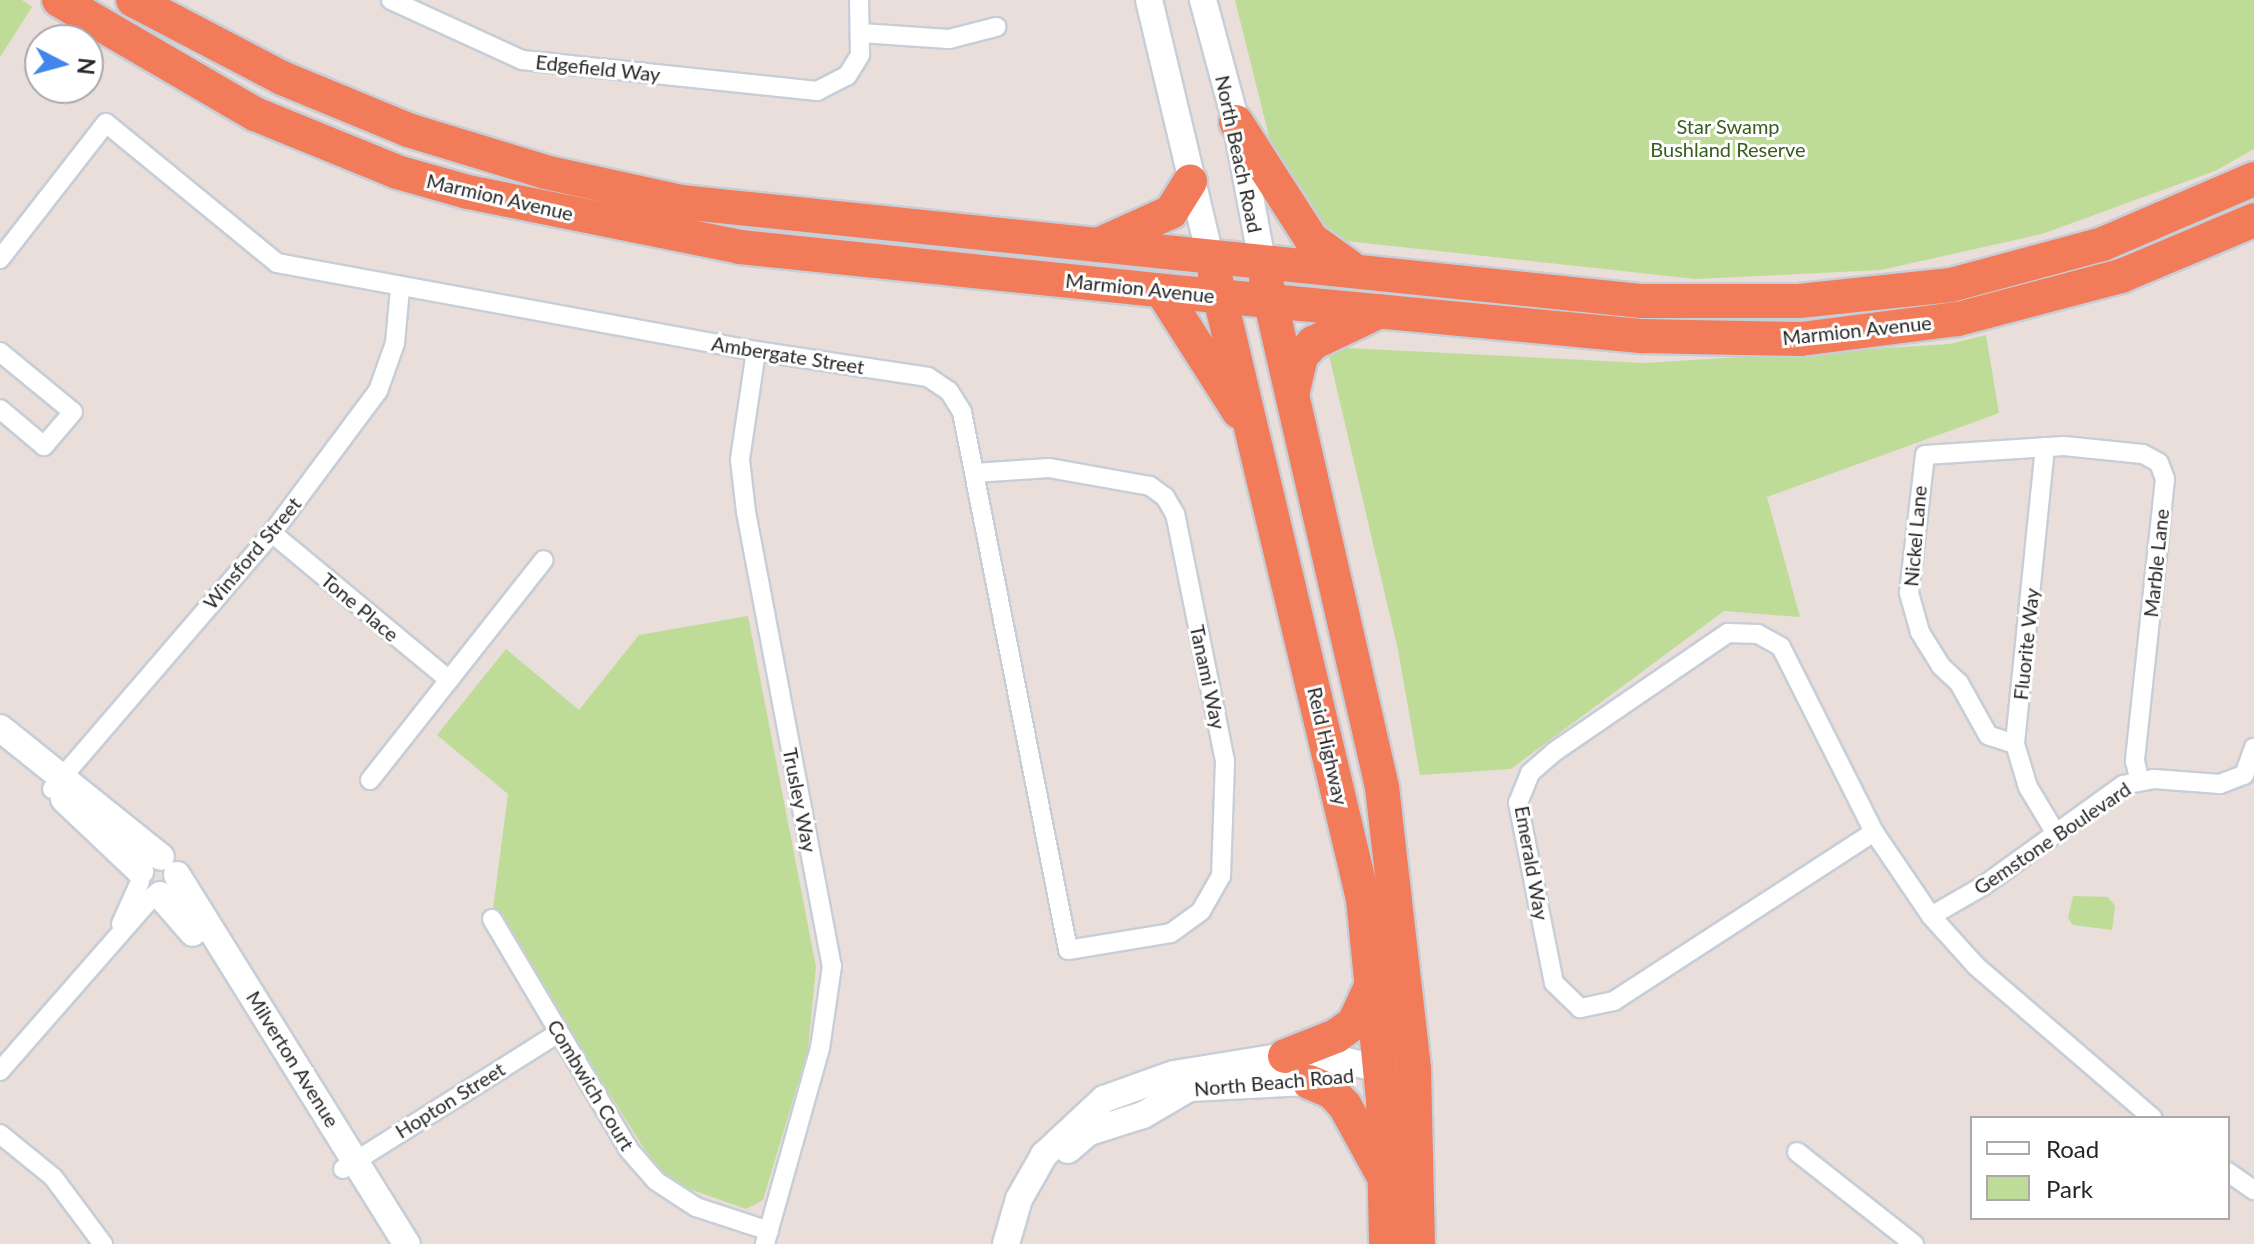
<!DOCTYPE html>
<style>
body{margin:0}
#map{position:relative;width:2254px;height:1244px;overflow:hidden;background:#e9ded9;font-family:Lato,sans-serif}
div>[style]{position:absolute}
.green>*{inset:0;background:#bedc98}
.roads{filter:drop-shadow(2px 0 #c7ced8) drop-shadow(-2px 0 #c7ced8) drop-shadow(0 2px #c7ced8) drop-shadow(0 -2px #c7ced8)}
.street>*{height:18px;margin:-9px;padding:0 9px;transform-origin:9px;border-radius:9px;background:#fff}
.secondary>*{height:26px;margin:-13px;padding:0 13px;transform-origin:13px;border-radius:13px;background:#fff}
.highway>*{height:34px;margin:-17px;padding:0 17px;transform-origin:17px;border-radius:17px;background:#f27c5a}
span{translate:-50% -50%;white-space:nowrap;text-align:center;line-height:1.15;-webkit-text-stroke:6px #fff;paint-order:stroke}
.street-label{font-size:20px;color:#272727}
.park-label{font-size:20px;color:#385d1d}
.legend{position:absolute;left:1970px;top:1116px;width:260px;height:104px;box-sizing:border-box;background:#fff;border:2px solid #a9a9a9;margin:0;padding:10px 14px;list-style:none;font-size:24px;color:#272727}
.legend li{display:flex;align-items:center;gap:16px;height:40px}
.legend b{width:40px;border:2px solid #a9a9a9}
.north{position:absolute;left:24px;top:24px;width:80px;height:80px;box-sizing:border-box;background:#fff;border:2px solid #a9a9a9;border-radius:50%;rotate:96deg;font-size:22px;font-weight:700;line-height:32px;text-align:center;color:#272727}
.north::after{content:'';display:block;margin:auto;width:28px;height:36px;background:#4285ec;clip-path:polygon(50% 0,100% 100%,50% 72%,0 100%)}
</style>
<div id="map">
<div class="green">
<div style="clip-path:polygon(0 0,22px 0,32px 7px,0 57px)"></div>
<div style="clip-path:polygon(1235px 0,2254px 0,2254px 149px,2215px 171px,2042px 234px,1881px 270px,1695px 279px,1337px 240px,1308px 219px,1278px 173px)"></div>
<div style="clip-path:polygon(1986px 335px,1999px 413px,1767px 497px,1800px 617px,1724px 611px,1511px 769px,1420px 775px,1398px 650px,1327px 347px,1644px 363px,1950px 344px)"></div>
<div style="clip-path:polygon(748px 616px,816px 967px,808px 1050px,763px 1200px,746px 1209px,684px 1187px,663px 1173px,645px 1150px,493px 909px,508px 794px,437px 735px,506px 649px,579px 710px,639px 635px)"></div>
<div style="clip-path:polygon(2073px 896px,2108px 897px,2115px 906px,2112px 930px,2073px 925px,2068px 918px)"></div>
</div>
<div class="roads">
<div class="street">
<div style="left:391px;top:0;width:144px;rotate:24.6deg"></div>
<div style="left:522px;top:60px;width:297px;rotate:6deg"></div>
<div style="left:817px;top:91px;width:34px;rotate:-27deg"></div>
<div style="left:847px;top:76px;width:25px;rotate:-58deg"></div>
<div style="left:860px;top:55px;width:55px;rotate:-91deg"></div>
<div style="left:861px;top:33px;width:88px;rotate:3.9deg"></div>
<div style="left:949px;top:39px;width:49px;rotate:-14.3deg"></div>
<div style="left:0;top:259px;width:172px;rotate:-52.1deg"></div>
<div style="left:106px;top:123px;width:221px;rotate:39.3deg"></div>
<div style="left:277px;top:263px;width:487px;rotate:10.4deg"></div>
<div style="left:756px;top:351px;width:174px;rotate:8.6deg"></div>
<div style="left:928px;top:377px;width:25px;rotate:34deg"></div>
<div style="left:949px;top:391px;width:25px;rotate:58deg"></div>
<div style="left:962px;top:412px;width:548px;rotate:78.85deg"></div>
<div style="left:1068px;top:950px;width:104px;rotate:-9.4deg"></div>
<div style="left:1171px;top:933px;width:37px;rotate:-36deg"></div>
<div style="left:1201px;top:911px;width:40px;rotate:-60.3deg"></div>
<div style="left:1221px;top:876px;width:115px;rotate:-88deg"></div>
<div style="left:1225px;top:761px;width:252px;rotate:-101.4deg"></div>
<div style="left:1175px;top:514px;width:20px;rotate:-120deg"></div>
<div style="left:1165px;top:497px;width:19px;rotate:-144deg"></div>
<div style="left:1150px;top:486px;width:103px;rotate:-169.9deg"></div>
<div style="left:1049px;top:468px;width:75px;rotate:176.2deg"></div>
<div style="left:756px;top:351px;width:110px;rotate:98.4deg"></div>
<div style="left:740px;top:460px;width:52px;rotate:83.4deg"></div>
<div style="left:746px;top:512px;width:462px;rotate:79.3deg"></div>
<div style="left:832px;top:966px;width:83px;rotate:98.3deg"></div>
<div style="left:820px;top:1048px;width:204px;rotate:105.7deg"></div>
<div style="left:0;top:352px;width:94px;rotate:39.4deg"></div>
<div style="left:73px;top:412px;width:45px;rotate:130.5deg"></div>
<div style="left:44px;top:446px;width:57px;rotate:-139.9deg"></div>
<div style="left:2045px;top:447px;width:299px;rotate:95.8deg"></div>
<div style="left:2015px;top:744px;width:45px;rotate:73.2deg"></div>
<div style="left:2028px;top:787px;width:52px;rotate:59deg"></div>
<div style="left:272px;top:533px;width:230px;rotate:39.7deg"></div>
<div style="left:2015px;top:744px;width:28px;rotate:-162deg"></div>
<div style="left:1988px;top:735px;width:60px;rotate:-119.1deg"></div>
<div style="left:1959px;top:683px;width:25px;rotate:-137deg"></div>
<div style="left:1941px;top:666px;width:40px;rotate:-122deg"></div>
<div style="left:1920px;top:632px;width:41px;rotate:-105.8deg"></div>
<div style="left:1909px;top:593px;width:139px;rotate:-83.4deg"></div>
<div style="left:1925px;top:455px;width:139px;rotate:-3.7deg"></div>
<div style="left:2064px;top:446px;width:79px;rotate:5.8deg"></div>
<div style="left:2143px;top:454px;width:18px;rotate:29deg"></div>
<div style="left:2159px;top:463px;width:17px;rotate:69deg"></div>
<div style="left:2165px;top:479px;width:284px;rotate:96.1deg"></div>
<div style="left:2135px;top:761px;width:18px;rotate:77deg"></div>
<div style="left:370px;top:780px;width:280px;rotate:-51.7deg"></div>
<div style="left:52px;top:789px;width:338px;rotate:-49.3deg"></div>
<div style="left:272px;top:533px;width:177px;rotate:-53.3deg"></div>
<div style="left:378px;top:391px;width:51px;rotate:-70.5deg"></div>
<div style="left:395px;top:343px;width:54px;rotate:-84.7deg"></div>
<div style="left:1874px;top:832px;width:310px;rotate:147deg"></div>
<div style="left:1614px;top:1001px;width:35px;rotate:168deg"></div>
<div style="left:1580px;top:1008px;width:36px;rotate:-136deg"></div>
<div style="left:1554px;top:983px;width:184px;rotate:-101.3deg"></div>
<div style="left:1518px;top:803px;width:32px;rotate:-68deg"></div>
<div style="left:1530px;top:773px;width:32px;rotate:-41deg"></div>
<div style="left:1554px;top:752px;width:211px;rotate:-34.4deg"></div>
<div style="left:1728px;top:633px;width:30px;rotate:2deg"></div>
<div style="left:1758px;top:634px;width:26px;rotate:29deg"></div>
<div style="left:1781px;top:647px;width:207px;rotate:63.3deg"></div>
<div style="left:1874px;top:832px;width:102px;rotate:55.8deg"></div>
<div style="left:1931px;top:916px;width:67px;rotate:48deg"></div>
<div style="left:1976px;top:966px;width:233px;rotate:40.7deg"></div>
<div style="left:1931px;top:916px;width:60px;rotate:-30deg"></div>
<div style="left:1983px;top:886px;width:173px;rotate:-35.8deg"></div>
<div style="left:2123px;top:785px;width:32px;rotate:-11deg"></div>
<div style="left:2154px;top:779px;width:66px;rotate:4.3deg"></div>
<div style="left:2220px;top:784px;width:26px;rotate:-21deg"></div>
<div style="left:2244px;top:775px;width:29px;rotate:-70deg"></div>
<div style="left:492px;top:919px;width:269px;rotate:59.3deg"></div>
<div style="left:629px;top:1150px;width:41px;rotate:48.9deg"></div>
<div style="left:656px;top:1181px;width:48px;rotate:33deg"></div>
<div style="left:696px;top:1207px;width:77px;rotate:18.2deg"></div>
<div style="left:121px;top:924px;width:46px;rotate:-65.7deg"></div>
<div style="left:0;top:1071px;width:234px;rotate:-48.8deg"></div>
<div style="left:0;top:1134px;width:68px;rotate:39.1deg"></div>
<div style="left:53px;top:1177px;width:84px;rotate:53.3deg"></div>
<div style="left:1797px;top:1152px;width:149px;rotate:38.2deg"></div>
<div style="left:343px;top:1169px;width:254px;rotate:-32.3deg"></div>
<div style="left:2228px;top:1172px;width:32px;rotate:35deg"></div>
</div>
<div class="secondary">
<div style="left:1149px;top:0;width:263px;rotate:76.6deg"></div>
<div style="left:1203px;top:0;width:126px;rotate:74.9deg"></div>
<div style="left:1236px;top:122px;width:141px;rotate:79.4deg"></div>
<div style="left:0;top:728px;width:206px;rotate:38.7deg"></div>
<div style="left:64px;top:799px;width:105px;rotate:43.5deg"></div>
<div style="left:177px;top:875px;width:435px;rotate:58.1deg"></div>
<div style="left:160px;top:895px;width:50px;rotate:49deg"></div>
<div style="left:1068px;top:1150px;width:28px;rotate:-41deg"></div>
<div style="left:1089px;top:1132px;width:57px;rotate:-17.5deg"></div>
<div style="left:1143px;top:1115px;width:53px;rotate:-30.4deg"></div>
<div style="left:1189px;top:1088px;width:137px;rotate:-2.9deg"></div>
<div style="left:1006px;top:1244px;width:47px;rotate:-73.9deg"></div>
<div style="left:1019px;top:1199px;width:51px;rotate:-60.4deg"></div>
<div style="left:1044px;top:1155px;width:82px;rotate:-43deg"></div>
<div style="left:1104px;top:1099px;width:74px;rotate:-19.7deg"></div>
<div style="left:1174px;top:1074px;width:112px;rotate:-9.2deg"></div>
<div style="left:1285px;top:1056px;width:48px;rotate:2.4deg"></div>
<div style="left:1333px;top:1058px;width:48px;rotate:13.2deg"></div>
</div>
<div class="highway">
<div style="left:59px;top:0;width:227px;rotate:30.2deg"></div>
<div style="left:255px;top:114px;width:153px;rotate:22.2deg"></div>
<div style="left:397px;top:172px;width:74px;rotate:15.7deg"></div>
<div style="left:468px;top:192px;width:278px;rotate:11.4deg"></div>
<div style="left:740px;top:247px;width:447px;rotate:5.9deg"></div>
<div style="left:1185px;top:293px;width:460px;rotate:5.4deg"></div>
<div style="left:1643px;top:336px;width:158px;rotate:1.1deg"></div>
<div style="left:1801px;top:339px;width:158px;rotate:-7.3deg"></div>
<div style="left:1958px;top:319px;width:169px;rotate:-14.8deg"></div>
<div style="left:2121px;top:276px;width:144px;rotate:-22.8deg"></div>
<div style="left:133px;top:0;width:168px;rotate:27.6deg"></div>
<div style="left:282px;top:78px;width:136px;rotate:22.4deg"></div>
<div style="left:408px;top:130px;width:143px;rotate:17deg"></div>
<div style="left:545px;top:172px;width:139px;rotate:12.4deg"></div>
<div style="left:681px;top:202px;width:964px;rotate:5.89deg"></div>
<div style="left:1640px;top:301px;width:159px"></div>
<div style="left:1799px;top:301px;width:153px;rotate:-6deg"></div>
<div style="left:1951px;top:285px;width:157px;rotate:-15.1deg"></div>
<div style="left:2103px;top:244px;width:164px;rotate:-23.3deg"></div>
<div style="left:1236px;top:122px;width:139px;rotate:57.3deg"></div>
<div style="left:1311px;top:239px;width:48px;rotate:35.7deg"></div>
<div style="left:1098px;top:245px;width:80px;rotate:-24.3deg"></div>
<div style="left:1171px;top:212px;width:36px;rotate:-58deg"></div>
<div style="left:1215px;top:276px;width:640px;rotate:76.64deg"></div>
<div style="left:1363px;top:899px;width:201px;rotate:84.3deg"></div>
<div style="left:1383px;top:1099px;width:145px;rotate:88.8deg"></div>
<div style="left:1266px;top:281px;width:519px;rotate:77.09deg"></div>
<div style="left:1382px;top:787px;width:284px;rotate:83.5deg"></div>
<div style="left:1414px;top:1069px;width:175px;rotate:88.7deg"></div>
<div style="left:1162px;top:291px;width:143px;rotate:57.5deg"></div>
<div style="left:1293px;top:391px;width:36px;rotate:-77deg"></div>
<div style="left:1301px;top:356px;width:18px;rotate:-47deg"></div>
<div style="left:1313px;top:343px;width:74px;rotate:-25.5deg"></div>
<div style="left:1285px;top:1056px;width:55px;rotate:-21.4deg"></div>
<div style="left:1336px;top:1036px;width:22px;rotate:-36deg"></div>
<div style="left:1354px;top:1023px;width:45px;rotate:-65.1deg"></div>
<div style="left:1309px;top:1082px;width:25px;rotate:23deg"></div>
<div style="left:1332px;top:1092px;width:19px;rotate:47deg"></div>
<div style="left:1345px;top:1106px;width:79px;rotate:61.2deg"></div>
</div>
</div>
<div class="street-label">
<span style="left:598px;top:68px;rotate:6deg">Edgefield Way</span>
<span style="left:1239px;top:154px;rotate:78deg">North Beach Road</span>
<span style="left:500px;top:197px;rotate:13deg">Marmion Avenue</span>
<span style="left:1140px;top:288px;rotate:6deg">Marmion Avenue</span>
<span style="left:1857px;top:330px;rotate:-6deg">Marmion Avenue</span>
<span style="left:788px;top:355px;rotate:9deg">Ambergate Street</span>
<span style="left:1915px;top:536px;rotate:-85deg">Nickel Lane</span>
<span style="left:252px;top:553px;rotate:-50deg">Winsford Street</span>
<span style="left:2156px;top:563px;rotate:-84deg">Marble Lane</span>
<span style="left:360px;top:607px;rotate:40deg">Tone Place</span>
<span style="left:2026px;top:644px;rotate:-84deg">Fluorite Way</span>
<span style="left:1208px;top:677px;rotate:78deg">Tanami Way</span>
<span style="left:1328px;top:746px;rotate:77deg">Reid Highway</span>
<span style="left:800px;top:800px;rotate:79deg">Trusley Way</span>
<span style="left:2052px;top:838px;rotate:-34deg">Gemstone Boulevard</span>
<span style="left:1532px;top:863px;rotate:80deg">Emerald Way</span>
<span style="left:293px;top:1059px;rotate:58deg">Milverton Avenue</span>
<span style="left:1274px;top:1082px;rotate:-5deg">North Beach Road</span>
<span style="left:591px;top:1085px;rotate:59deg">Combwich Court</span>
<span style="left:450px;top:1100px;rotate:-32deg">Hopton Street</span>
</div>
<div class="park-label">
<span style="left:1728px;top:138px">Star Swamp<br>Bushland Reserve</span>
</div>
<ul class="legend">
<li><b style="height:10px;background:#fff"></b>Road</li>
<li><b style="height:22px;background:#bedc98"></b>Park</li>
</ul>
<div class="north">N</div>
</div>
